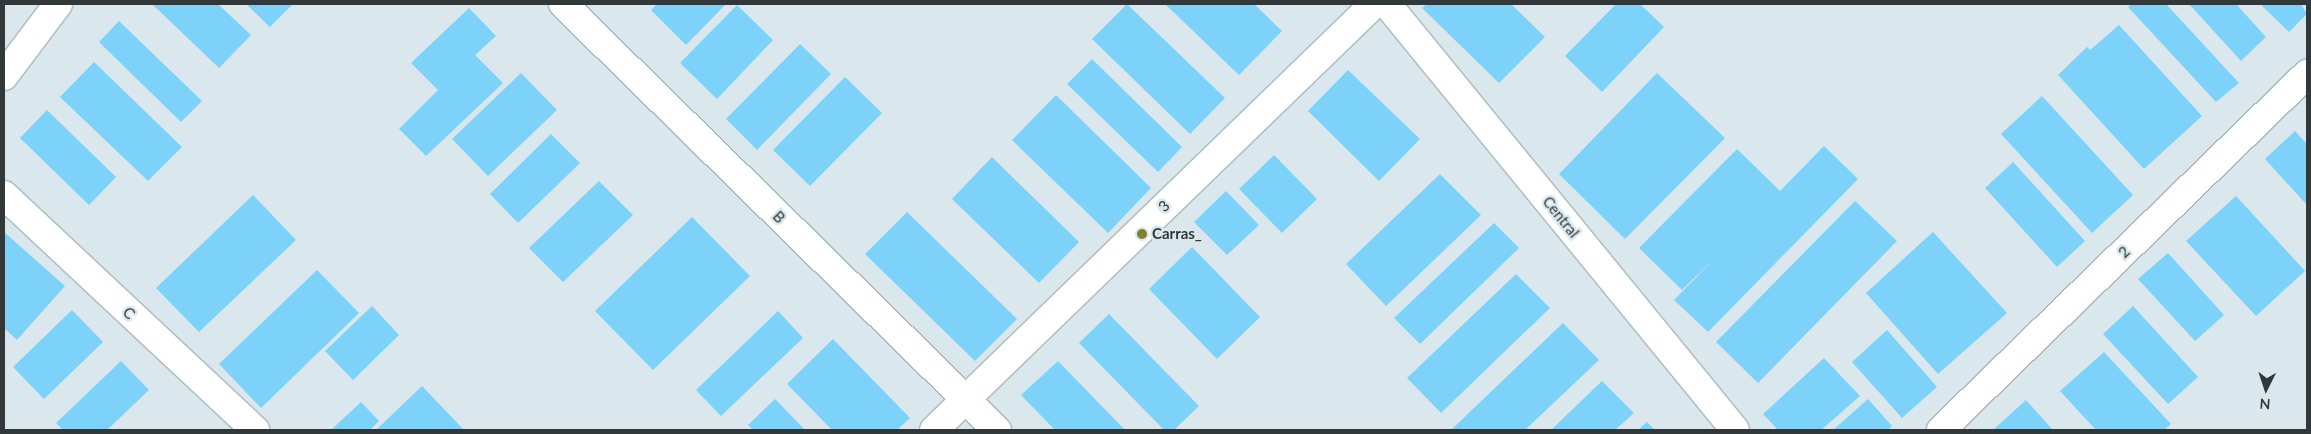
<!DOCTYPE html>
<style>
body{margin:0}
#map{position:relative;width:2311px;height:434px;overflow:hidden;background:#dae8ee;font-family:Lato,sans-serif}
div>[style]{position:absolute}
.building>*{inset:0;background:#7cd2f9}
.roads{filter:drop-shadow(1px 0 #acbac0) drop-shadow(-1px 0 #acbac0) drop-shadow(0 1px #acbac0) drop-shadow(0 -1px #acbac0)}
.street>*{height:28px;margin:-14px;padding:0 14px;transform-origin:14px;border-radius:14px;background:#fff}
.secondary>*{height:28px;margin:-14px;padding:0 14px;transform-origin:14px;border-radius:14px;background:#fff}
.dots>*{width:14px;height:14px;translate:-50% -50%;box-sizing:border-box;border:2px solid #dae8ee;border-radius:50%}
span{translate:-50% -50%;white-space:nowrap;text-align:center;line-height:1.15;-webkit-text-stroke:5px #dae8ee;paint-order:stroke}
.street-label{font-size:15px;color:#32383a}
.poi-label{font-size:15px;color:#32383a;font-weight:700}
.left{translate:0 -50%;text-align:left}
.frame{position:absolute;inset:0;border:5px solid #32383a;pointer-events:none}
.north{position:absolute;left:2241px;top:364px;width:50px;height:50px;-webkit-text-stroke:4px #dae8ee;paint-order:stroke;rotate:184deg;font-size:14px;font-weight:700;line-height:20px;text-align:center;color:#32383a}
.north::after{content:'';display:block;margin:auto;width:18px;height:22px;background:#32383a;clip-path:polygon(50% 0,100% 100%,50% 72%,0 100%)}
</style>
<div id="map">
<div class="building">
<div style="clip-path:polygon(152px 4px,218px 4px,251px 35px,219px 68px)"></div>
<div style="clip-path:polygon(246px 4px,293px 4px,270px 27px)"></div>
<div style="clip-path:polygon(657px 4px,726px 4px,686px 45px,651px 10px)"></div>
<div style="clip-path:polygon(1127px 4px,1225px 98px,1190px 134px,1092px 39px)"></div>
<div style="clip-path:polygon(1165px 4px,1254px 4px,1282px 31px,1239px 75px)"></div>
<div style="clip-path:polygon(1427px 4px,1511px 4px,1545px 37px,1499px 83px,1422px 8px)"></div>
<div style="clip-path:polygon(1616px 4px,1640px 4px,1664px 27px,1602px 92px,1565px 56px)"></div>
<div style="clip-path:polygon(2132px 4px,2166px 4px,2239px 83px,2216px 102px,2128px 7px)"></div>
<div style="clip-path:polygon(2189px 4px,2236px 4px,2266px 37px,2241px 61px)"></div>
<div style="clip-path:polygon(2260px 4px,2301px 4px,2307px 14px,2289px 32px)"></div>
<div style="clip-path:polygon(737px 5px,773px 40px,717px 99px,680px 63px)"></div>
<div style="clip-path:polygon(469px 8px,496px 36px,475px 55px,503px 83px,426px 156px,399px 129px,438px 90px,411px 63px)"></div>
<div style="clip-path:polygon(119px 21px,202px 101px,181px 122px,99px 42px)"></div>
<div style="clip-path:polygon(2119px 25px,2202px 116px,2144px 169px,2058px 75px,2087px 47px,2090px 50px)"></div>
<div style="clip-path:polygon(800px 44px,831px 74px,757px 150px,726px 119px)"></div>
<div style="clip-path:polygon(1092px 59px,1182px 147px,1158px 172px,1067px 84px)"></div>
<div style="clip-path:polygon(94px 62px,182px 147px,148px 181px,60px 97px)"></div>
<div style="clip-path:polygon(1348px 70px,1420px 139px,1379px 181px,1308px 111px)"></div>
<div style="clip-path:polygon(521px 73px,557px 110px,488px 176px,452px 139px)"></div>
<div style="clip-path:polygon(1657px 73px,1725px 138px,1625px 239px,1559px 174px)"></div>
<div style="clip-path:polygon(845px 77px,882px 113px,810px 186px,773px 150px)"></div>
<div style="clip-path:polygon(1056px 95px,1151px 188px,1108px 233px,1012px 140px)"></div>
<div style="clip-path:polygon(2042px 96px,2133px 195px,2092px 233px,2001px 134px)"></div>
<div style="clip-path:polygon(47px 110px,116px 177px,89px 205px,20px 138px)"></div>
<div style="clip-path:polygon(2295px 131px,2307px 144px,2307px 205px,2265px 159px)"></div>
<div style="clip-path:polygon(551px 134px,580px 163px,518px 223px,490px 194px)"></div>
<div style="clip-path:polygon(1824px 146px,1858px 179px,1708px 332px,1674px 300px,1717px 256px,1682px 290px,1639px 248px,1737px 149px,1780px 191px)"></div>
<div style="clip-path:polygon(1274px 155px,1317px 199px,1282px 233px,1239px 189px)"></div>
<div style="clip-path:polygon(992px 157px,1079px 242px,1039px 283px,952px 199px)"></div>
<div style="clip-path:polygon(2013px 162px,2085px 241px,2057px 267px,1985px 188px)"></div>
<div style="clip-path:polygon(1440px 174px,1481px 215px,1386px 306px,1346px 264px)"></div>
<div style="clip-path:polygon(599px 181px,633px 215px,563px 282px,529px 248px)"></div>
<div style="clip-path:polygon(1226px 191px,1259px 225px,1227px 255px,1194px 222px)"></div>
<div style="clip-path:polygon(253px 195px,296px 240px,199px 332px,156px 288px)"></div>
<div style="clip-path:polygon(2236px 196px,2305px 271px,2256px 316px,2186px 241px)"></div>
<div style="clip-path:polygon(1855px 201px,1897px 241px,1758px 383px,1716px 342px)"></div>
<div style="clip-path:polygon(907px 212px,1017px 319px,975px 361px,865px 254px)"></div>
<div style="clip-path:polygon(692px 217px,750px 276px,653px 370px,595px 311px)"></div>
<div style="clip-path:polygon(1494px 223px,1519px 248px,1420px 344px,1394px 318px)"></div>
<div style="clip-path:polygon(4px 232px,65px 286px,17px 340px,4px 328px)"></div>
<div style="clip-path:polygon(1933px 232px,2007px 313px,1938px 374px,1866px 293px)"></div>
<div style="clip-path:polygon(1192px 247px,1260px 317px,1217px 359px,1149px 289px)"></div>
<div style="clip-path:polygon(2168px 253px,2224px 315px,2195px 341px,2138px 279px)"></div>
<div style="clip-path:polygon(317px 270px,359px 313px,261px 408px,219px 364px)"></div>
<div style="clip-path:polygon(1516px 274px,1550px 308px,1441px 413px,1407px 378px)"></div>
<div style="clip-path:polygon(372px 306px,399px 335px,353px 380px,325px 351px)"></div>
<div style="clip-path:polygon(2133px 306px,2198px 377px,2168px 404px,2103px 334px)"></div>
<div style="clip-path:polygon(72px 310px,103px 342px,44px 399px,13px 367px)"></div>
<div style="clip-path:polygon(778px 311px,803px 338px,721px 416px,696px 390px)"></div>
<div style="clip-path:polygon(1109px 314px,1199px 406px,1174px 430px,1164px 430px,1079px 343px)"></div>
<div style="clip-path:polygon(1563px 323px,1599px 360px,1525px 430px,1451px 430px)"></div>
<div style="clip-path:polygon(1887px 330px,1937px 387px,1902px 418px,1852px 362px)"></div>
<div style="clip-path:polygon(833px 339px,910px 418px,897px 430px,832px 430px,787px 384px)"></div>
<div style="clip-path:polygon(2104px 352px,2171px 424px,2164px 430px,2096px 430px,2060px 391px)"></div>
<div style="clip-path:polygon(1824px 358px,1860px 396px,1821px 430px,1778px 430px,1763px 414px)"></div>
<div style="clip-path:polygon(121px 361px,149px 390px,107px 430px,63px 430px,56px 423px)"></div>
<div style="clip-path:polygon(1058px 361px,1125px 430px,1055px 430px,1021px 395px)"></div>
<div style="clip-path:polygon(1602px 381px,1634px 413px,1615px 430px,1551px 430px)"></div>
<div style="clip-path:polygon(422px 386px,464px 430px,376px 430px)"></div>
<div style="clip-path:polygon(775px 399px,805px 430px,753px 430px,748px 425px)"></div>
<div style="clip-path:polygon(1868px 399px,1892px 426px,1888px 430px,1833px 430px)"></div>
<div style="clip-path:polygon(2026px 400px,2053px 430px,1993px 430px)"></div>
<div style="clip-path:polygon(361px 402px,379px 421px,370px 430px,331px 430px)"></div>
<div style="clip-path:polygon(1647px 422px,1655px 430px,1638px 430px)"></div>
</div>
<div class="roads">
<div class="street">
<div style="left:563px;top:4px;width:608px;rotate:44.47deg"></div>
<div style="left:1387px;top:4px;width:550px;rotate:50.75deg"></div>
<div style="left:4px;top:195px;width:344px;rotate:43.1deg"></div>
<div style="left:934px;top:430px;width:612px;rotate:-44.07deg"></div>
<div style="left:1941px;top:430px;width:511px;rotate:-44.21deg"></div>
</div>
<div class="secondary">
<div style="left:4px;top:76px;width:90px;rotate:-53.1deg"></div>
</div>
</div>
<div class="dots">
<div style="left:1142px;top:234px;background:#838129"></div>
</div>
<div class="street-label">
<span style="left:1164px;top:206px;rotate:-44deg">3</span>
<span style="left:779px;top:217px;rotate:45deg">B</span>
<span style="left:1561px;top:217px;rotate:51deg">Central</span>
<span style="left:2124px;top:252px;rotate:-44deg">2</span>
<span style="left:129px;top:313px;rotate:43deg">C</span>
</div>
<div class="poi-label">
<span class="left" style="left:1152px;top:234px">Carras_</span>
</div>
<div class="frame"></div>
<div class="north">N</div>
</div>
